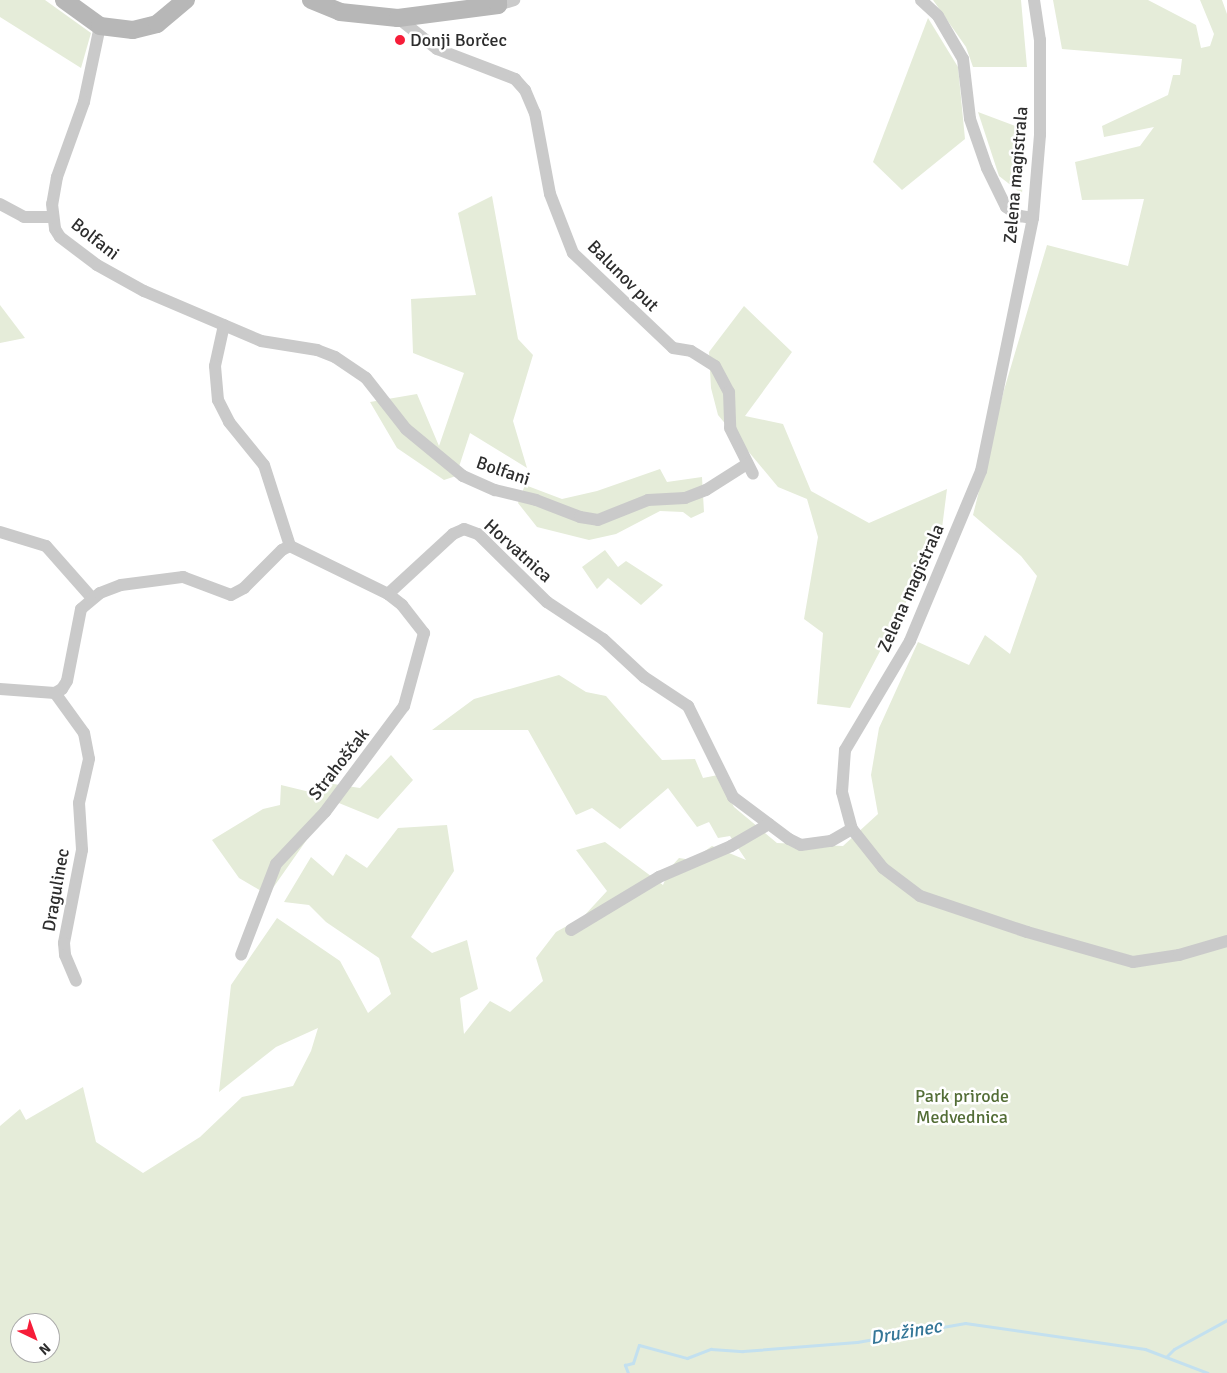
<!DOCTYPE html>
<meta charset="utf-8">
<style>
body{margin:0}
#map{position:relative;width:1227px;height:1373px;overflow:hidden;background:#fff;font-family:Signika,sans-serif}
div>[style]{position:absolute}
.green>*{inset:0;background:#e5ecd9}
.stream>*{height:3px;margin:-1.5px;padding:0 1.5px;transform-origin:1.5px;border-radius:1.5px;background:#c3e0ef}
.street>*{height:12px;margin:-6px;padding:0 6px;transform-origin:6px;border-radius:6px;background:#cacaca}
.secondary>*{height:18px;margin:-9px;padding:0 9px;transform-origin:9px;border-radius:9px;background:#b7b7b7}
.dots>*{width:14px;height:14px;translate:-50% -50%;box-sizing:border-box;border:2px solid #fff;border-radius:50%}
span{translate:-50% -50%;white-space:nowrap;text-align:center;line-height:1.15;-webkit-text-stroke:5px #fff;paint-order:stroke}
.poi-label{font-size:18px;color:#2d2d2d}
.left{translate:0 -50%;text-align:left}
.street-label{font-size:18px;color:#2d2d2d}
.park-label{font-size:18px;color:#536d36}
.water-label{font-size:19px;color:#347697;font-style:italic}
.north{position:absolute;left:10px;top:1313px;width:50px;height:50px;box-sizing:border-box;background:#fff;border:1px solid #ababab;border-radius:50%;rotate:138deg;font-size:14px;font-weight:700;line-height:20px;text-align:center;color:#2d2d2d}
.north::after{content:'';display:block;margin:auto;width:18px;height:22px;background:#f61d39;clip-path:polygon(50% 0,100% 100%,50% 72%,0 100%)}
</style>
<div id="map">
<div class="green">
<div style="clip-path:polygon(0 0,45px 0,91px 33px,81px 68px,0 17px)"></div>
<div style="clip-path:polygon(933px 0,1021px 0,1027px 67px,973px 67px,966px 47px)"></div>
<div style="clip-path:polygon(evenodd,1053px 0,1148px 0,1196px 25px,1201px 48px,1210px 46px,1214px 34px,1200px 0,1222px 0,1227px 14px,1227px 1373px,0 1373px,0 1126px,20px 1109px,26px 1120px,83px 1087px,96px 1142px,143px 1173px,200px 1137px,242px 1097px,293px 1086px,311px 1051px,318px 1028px,276px 1047px,219px 1092px,231px 985px,277px 918px,340px 961px,368px 1013px,391px 994px,379px 958px,326px 922px,309px 905px,284px 902px,311px 857px,333px 876px,346px 854px,367px 868px,398px 828px,447px 825px,454px 871px,411px 937px,432px 953px,467px 940px,478px 989px,460px 998px,464px 1034px,490px 1001px,510px 1012px,543px 981px,536px 958px,556px 932px,583px 917px,607px 891px,576px 850px,605px 842px,663px 885px,670px 868px,679px 858px,692px 860px,712px 846px,746px 860px,730px 836px,718px 838px,709px 822px,697px 827px,668px 788px,620px 829px,592px 808px,576px 815px,528px 730px,432px 730px,474px 699px,559px 675px,586px 692px,606px 696px,662px 760px,695px 759px,703px 778px,718px 775px,734px 807px,777px 843px,843px 846px,878px 814px,871px 775px,879px 728px,918px 642px,969px 665px,985px 635px,1010px 654px,1037px 576px,1021px 556px,973px 515px,1004px 390px,1047px 245px,1128px 266px,1144px 199px,1082px 200px,1075px 162px,1140px 146px,1154px 127px,1104px 137px,1102px 126px,1168px 95px,1173px 75px,1180px 75px,1182px 59px,1062px 49px,1053px 0,20px 1323px,50px 1323px,50px 1353px,20px 1353px,20px 1323px)"></div>
<div style="clip-path:polygon(928px 18px,958px 67px,965px 139px,902px 190px,873px 162px)"></div>
<div style="clip-path:polygon(978px 112px,1026px 130px,1022px 194px,999px 176px)"></div>
<div style="clip-path:polygon(492px 196px,518px 339px,533px 355px,513px 421px,527px 468px,470px 433px,456px 476px,444px 480px,397px 448px,370px 402px,417px 394px,439px 446px,464px 373px,413px 353px,411px 299px,476px 295px,458px 213px)"></div>
<div style="clip-path:polygon(0 305px,25px 338px,0 343px)"></div>
<div style="clip-path:polygon(744px 306px,792px 352px,745px 416px,783px 424px,811px 491px,869px 523px,947px 489px,941px 536px,850px 708px,817px 704px,823px 633px,804px 619px,818px 537px,807px 499px,778px 487px,718px 415px,711px 388px,709px 352px)"></div>
<div style="clip-path:polygon(660px 469px,667px 482px,702px 477px,704px 512px,691px 518px,683px 512px,660px 511px,616px 534px,589px 540px,537px 527px,518px 503px,525px 485px,562px 499px,597px 491px)"></div>
<div style="clip-path:polygon(605px 550px,618px 567px,626px 561px,663px 585px,641px 605px,608px 578px,597px 589px,582px 567px)"></div>
<div style="clip-path:polygon(391px 755px,413px 780px,378px 819px,334px 801px,268px 895px,239px 878px,212px 840px,263px 809px,280px 805px,281px 785px,314px 793px,320px 782px,360px 788px)"></div>
</div>
<div class="stream">
<div style="left:1166px;top:1357px;width:11px;rotate:-45deg"></div>
<div style="left:1174px;top:1349px;width:60px;rotate:-28.7deg"></div>
<div style="left:628px;top:1373px;width:9px;rotate:-111deg"></div>
<div style="left:625px;top:1365px;width:8px;rotate:-14deg"></div>
<div style="left:633px;top:1363px;width:19px;rotate:-72deg"></div>
<div style="left:639px;top:1345px;width:50px;rotate:15.2deg"></div>
<div style="left:687px;top:1358px;width:26px;rotate:-21deg"></div>
<div style="left:711px;top:1349px;width:32px;rotate:4deg"></div>
<div style="left:743px;top:1351px;width:114px;rotate:-4.5deg"></div>
<div style="left:857px;top:1342px;width:110px;rotate:-10deg"></div>
<div style="left:965px;top:1323px;width:182px;rotate:8.2deg"></div>
<div style="left:1145px;top:1349px;width:67px;rotate:20.9deg"></div>
</div>
<div class="street">
<div style="left:921px;top:0;width:23px;rotate:43deg"></div>
<div style="left:938px;top:16px;width:50px;rotate:59.8deg"></div>
<div style="left:963px;top:59px;width:60px;rotate:83.3deg"></div>
<div style="left:970px;top:119px;width:52px;rotate:70.9deg"></div>
<div style="left:987px;top:168px;width:43px;rotate:64deg"></div>
<div style="left:1006px;top:207px;width:17px;rotate:33deg"></div>
<div style="left:1020px;top:216px;width:13px;rotate:9deg"></div>
<div style="left:1034px;top:0;width:40px;rotate:81.5deg"></div>
<div style="left:1040px;top:40px;width:95px;rotate:90deg"></div>
<div style="left:1040px;top:135px;width:83px;rotate:94.8deg"></div>
<div style="left:1033px;top:218px;width:258px;rotate:101.6deg"></div>
<div style="left:981px;top:471px;width:184px;rotate:112.7deg"></div>
<div style="left:910px;top:641px;width:127px;rotate:120.8deg"></div>
<div style="left:845px;top:750px;width:42px;rotate:94.1deg"></div>
<div style="left:842px;top:792px;width:38px;rotate:75deg"></div>
<div style="left:852px;top:829px;width:50px;rotate:51.5deg"></div>
<div style="left:883px;top:868px;width:46px;rotate:37.1deg"></div>
<div style="left:920px;top:896px;width:113px;rotate:18.6deg"></div>
<div style="left:1027px;top:932px;width:110px;rotate:15.8deg"></div>
<div style="left:1133px;top:962px;width:47px;rotate:-8.7deg"></div>
<div style="left:1179px;top:955px;width:50px;rotate:-16.3deg"></div>
<div style="left:498px;top:5px;width:17px;rotate:-17deg"></div>
<div style="left:398px;top:18px;width:50px;rotate:38.5deg"></div>
<div style="left:437px;top:49px;width:84px;rotate:21deg"></div>
<div style="left:515px;top:79px;width:15px;rotate:48deg"></div>
<div style="left:525px;top:90px;width:25px;rotate:67deg"></div>
<div style="left:535px;top:113px;width:82px;rotate:79.5deg"></div>
<div style="left:550px;top:194px;width:63px;rotate:68.7deg"></div>
<div style="left:573px;top:253px;width:138px;rotate:43.5deg"></div>
<div style="left:673px;top:348px;width:18px;rotate:9deg"></div>
<div style="left:691px;top:351px;width:28px;rotate:32deg"></div>
<div style="left:715px;top:366px;width:30px;rotate:62deg"></div>
<div style="left:729px;top:392px;width:36px;rotate:88deg"></div>
<div style="left:730px;top:428px;width:51px;rotate:63.4deg"></div>
<div style="left:100px;top:26px;width:78px;rotate:101.9deg"></div>
<div style="left:84px;top:102px;width:80px;rotate:109.8deg"></div>
<div style="left:57px;top:177px;width:27px;rotate:100deg"></div>
<div style="left:52px;top:204px;width:25px;rotate:83deg"></div>
<div style="left:55px;top:229px;width:9px;rotate:58deg"></div>
<div style="left:60px;top:237px;width:46px;rotate:37.1deg"></div>
<div style="left:97px;top:265px;width:54px;rotate:29deg"></div>
<div style="left:144px;top:291px;width:127px;rotate:23.1deg"></div>
<div style="left:261px;top:341px;width:57px;rotate:9.1deg"></div>
<div style="left:317px;top:350px;width:19px;rotate:21deg"></div>
<div style="left:335px;top:357px;width:37px;rotate:34deg"></div>
<div style="left:366px;top:378px;width:65px;rotate:51.9deg"></div>
<div style="left:406px;top:429px;width:74px;rotate:39.5deg"></div>
<div style="left:463px;top:476px;width:35px;rotate:24deg"></div>
<div style="left:495px;top:490px;width:42px;rotate:13.7deg"></div>
<div style="left:536px;top:500px;width:47px;rotate:21.1deg"></div>
<div style="left:580px;top:517px;width:18px;rotate:9deg"></div>
<div style="left:598px;top:520px;width:54px;rotate:-21.8deg"></div>
<div style="left:648px;top:500px;width:37px;rotate:-3deg"></div>
<div style="left:685px;top:498px;width:22px;rotate:-21deg"></div>
<div style="left:706px;top:490px;width:49px;rotate:-32.4deg"></div>
<div style="left:0;top:204px;width:27px;rotate:28deg"></div>
<div style="left:24px;top:217px;width:29px"></div>
<div style="left:224px;top:325px;width:42px;rotate:102.4deg"></div>
<div style="left:215px;top:366px;width:34px;rotate:85deg"></div>
<div style="left:218px;top:400px;width:25px;rotate:63deg"></div>
<div style="left:229px;top:422px;width:55px;rotate:50.9deg"></div>
<div style="left:264px;top:465px;width:85px;rotate:72.2deg"></div>
<div style="left:0;top:532px;width:48px;rotate:16.9deg"></div>
<div style="left:46px;top:546px;width:69px;rotate:48.5deg"></div>
<div style="left:388px;top:594px;width:88px;rotate:-42.7deg"></div>
<div style="left:453px;top:534px;width:12px;rotate:-24deg"></div>
<div style="left:464px;top:529px;width:15px;rotate:20deg"></div>
<div style="left:478px;top:534px;width:97px;rotate:44.6deg"></div>
<div style="left:547px;top:602px;width:67px;rotate:33.5deg"></div>
<div style="left:603px;top:639px;width:56px;rotate:42.8deg"></div>
<div style="left:644px;top:677px;width:53px;rotate:33.4deg"></div>
<div style="left:688px;top:706px;width:102px;rotate:63.7deg"></div>
<div style="left:733px;top:797px;width:70px;rotate:36.9deg"></div>
<div style="left:789px;top:839px;width:13px;rotate:27deg"></div>
<div style="left:801px;top:845px;width:30px;rotate:-8deg"></div>
<div style="left:831px;top:841px;width:24px;rotate:-30deg"></div>
<div style="left:0;top:689px;width:55px;rotate:4.2deg"></div>
<div style="left:55px;top:693px;width:8px;rotate:-30deg"></div>
<div style="left:62px;top:689px;width:9px;rotate:-58deg"></div>
<div style="left:67px;top:681px;width:73px;rotate:-79deg"></div>
<div style="left:81px;top:609px;width:25px;rotate:-40deg"></div>
<div style="left:100px;top:593px;width:22px;rotate:-21deg"></div>
<div style="left:121px;top:585px;width:63px;rotate:-7.4deg"></div>
<div style="left:183px;top:577px;width:51px;rotate:20.6deg"></div>
<div style="left:231px;top:595px;width:15px;rotate:-28deg"></div>
<div style="left:244px;top:588px;width:54px;rotate:-45deg"></div>
<div style="left:282px;top:550px;width:9px;rotate:-27deg"></div>
<div style="left:290px;top:546px;width:109px;rotate:26.1deg"></div>
<div style="left:388px;top:594px;width:18px;rotate:38deg"></div>
<div style="left:402px;top:605px;width:36px;rotate:52deg"></div>
<div style="left:424px;top:633px;width:76px;rotate:105.3deg"></div>
<div style="left:404px;top:706px;width:132px;rotate:126.7deg"></div>
<div style="left:325px;top:812px;width:71px;rotate:133.3deg"></div>
<div style="left:276px;top:864px;width:97px;rotate:111deg"></div>
<div style="left:55px;top:693px;width:49px;rotate:54.1deg"></div>
<div style="left:84px;top:733px;width:26px;rotate:79deg"></div>
<div style="left:89px;top:759px;width:45px;rotate:102.8deg"></div>
<div style="left:79px;top:803px;width:47px;rotate:86.3deg"></div>
<div style="left:82px;top:850px;width:95px;rotate:101deg"></div>
<div style="left:64px;top:943px;width:12px;rotate:85deg"></div>
<div style="left:65px;top:955px;width:28px;rotate:67deg"></div>
<div style="left:571px;top:930px;width:103px;rotate:-31.1deg"></div>
<div style="left:659px;top:877px;width:78px;rotate:-23.3deg"></div>
<div style="left:731px;top:846px;width:44px;rotate:-30.1deg"></div>
</div>
<div class="secondary">
<div style="left:64px;top:0;width:44px;rotate:35.8deg"></div>
<div style="left:100px;top:26px;width:33px;rotate:7deg"></div>
<div style="left:133px;top:30px;width:25px;rotate:-14deg"></div>
<div style="left:157px;top:24px;width:38px;rotate:-40deg"></div>
<div style="left:311px;top:0;width:31px;rotate:22deg"></div>
<div style="left:340px;top:12px;width:58px;rotate:5.9deg"></div>
<div style="left:398px;top:18px;width:101px;rotate:-7.4deg"></div>
<div style="left:498px;top:5px;width:5px;rotate:-90deg"></div>
</div>
<div class="dots">
<div style="left:400px;top:40px;background:#f61d39"></div>
</div>
<div class="poi-label">
<span class="left" style="left:410px;top:40px">Donji Borčec</span>
</div>
<div class="street-label">
<span style="left:1016px;top:175px;rotate:-85deg">Zelena magistrala</span>
<span style="left:95px;top:239px;rotate:38deg">Bolfani</span>
<span style="left:623px;top:276px;rotate:45deg">Balunov put</span>
<span style="left:503px;top:471px;rotate:19deg">Bolfani</span>
<span style="left:518px;top:551px;rotate:42deg">Horvatnica</span>
<span style="left:911px;top:588px;rotate:-66deg">Zelena magistrala</span>
<span style="left:339px;top:764px;rotate:-52deg">Strahoščak</span>
<span style="left:56px;top:890px;rotate:-80deg">Dragulinec</span>
</div>
<div class="park-label">
<span style="left:962px;top:1107px">Park prirode<br>Medvednica</span>
</div>
<div class="water-label">
<span style="left:906px;top:1333px;rotate:-10deg">Družinec</span>
</div>
<div class="north">N</div>
</div>
